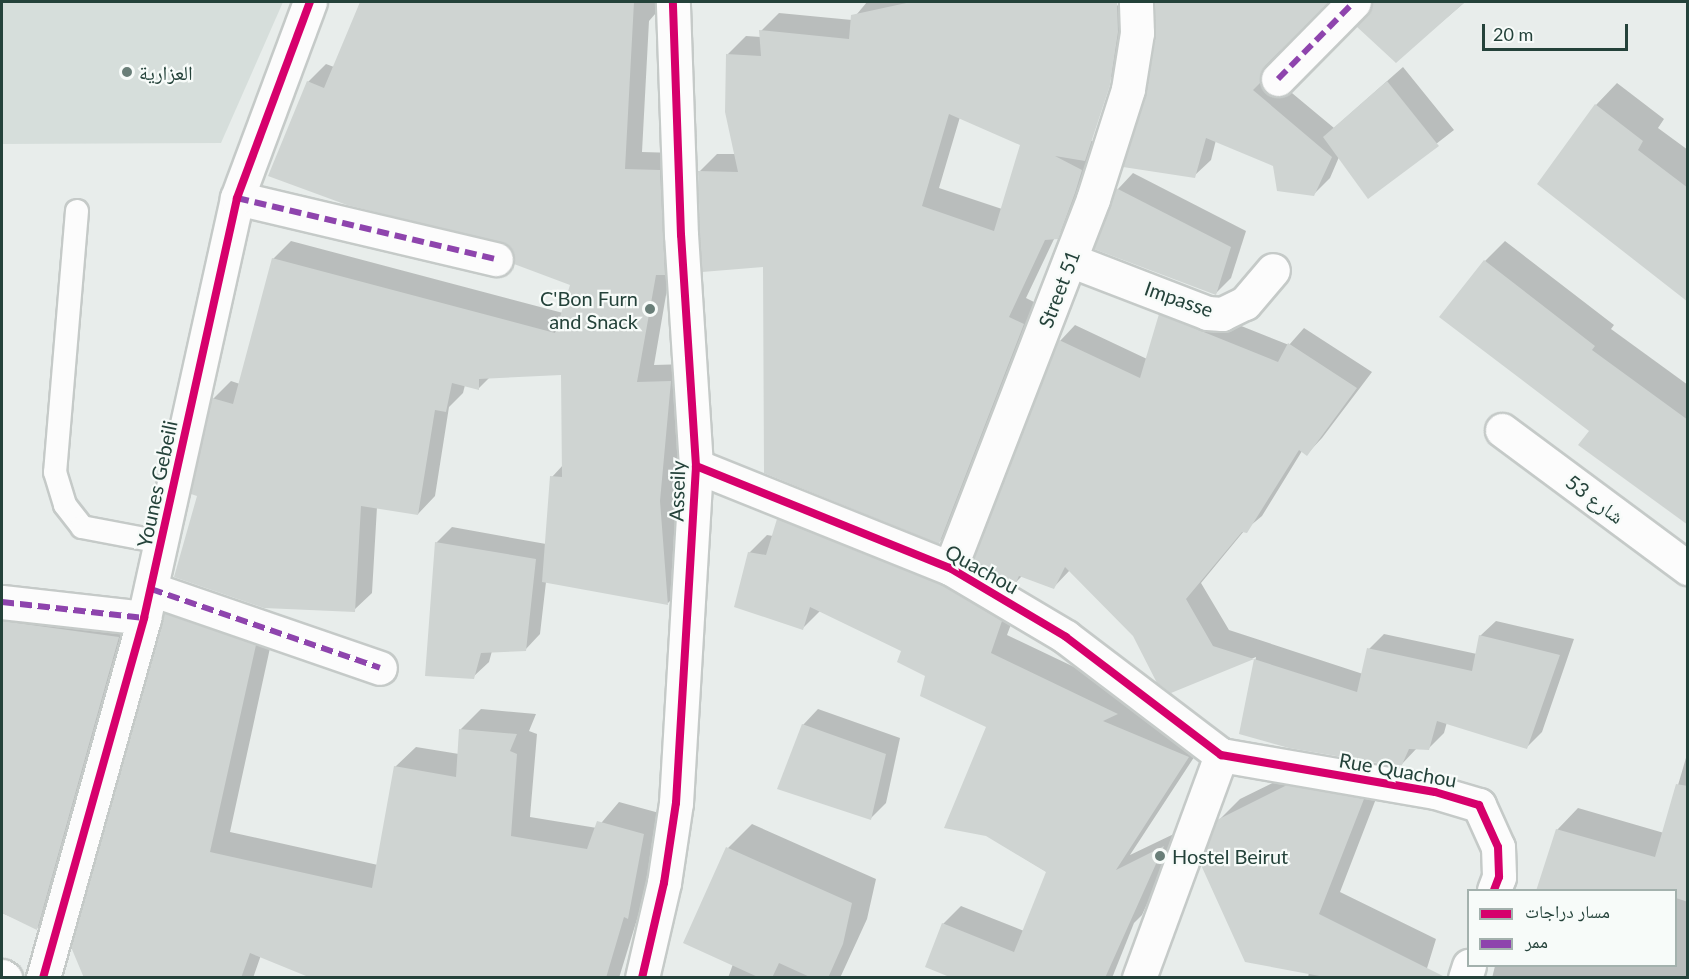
<!DOCTYPE html>
<meta charset="utf-8">
<style>
body{margin:0}
#map{position:relative;width:1689px;height:979px;overflow:hidden;background:#e8edeb;font-family:Lato,"Noto Naskh Arabic",sans-serif}
div>[style]{position:absolute}
.built>*{inset:0;background:#d6dedb}
.shadow>*{inset:0;background:#0003}
.building>*{inset:0;background:#cfd4d2}
.roads{filter:drop-shadow(2px 0 #c5cac8) drop-shadow(-2px 0 #c5cac8) drop-shadow(0 2px #c5cac8) drop-shadow(0 -2px #c5cac8)}
.lane>*{height:22px;margin:-11px;padding:0 11px;transform-origin:11px;border-radius:11px;background:#fcfcfc}
.street>*{height:33px;margin:-16.5px;padding:0 16.5px;transform-origin:16.5px;border-radius:16.5px;background:#fcfcfc}
.secondary>*{height:33px;margin:-16.5px;padding:0 16.5px;transform-origin:16.5px;border-radius:16.5px;background:#fcfcfc}
.quiet>*{height:6px;margin-top:-3px;transform-origin:0;background:repeating-linear-gradient(90deg,#8e44ad 0 12px,transparent 0 18px)}
.cycleway>*{height:8px;margin:-4px;padding:0 4px;transform-origin:4px;border-radius:4px;background:#d6006c}
.dots>*{width:16px;height:16px;translate:-50% -50%;box-sizing:border-box;border:3px solid #f7fbf9;border-radius:50%}
span{translate:-50% -50%;white-space:nowrap;text-align:center;line-height:1.15;-webkit-text-stroke:4.5px #f7fbf9;paint-order:stroke}
.poi-label{font-size:20px;color:#24423a}
.left{translate:0 -50%;text-align:left}
.right{translate:-100% -50%;text-align:right}
.street-label{font-size:20px;color:#24423a}
.frame{position:absolute;inset:0;border:3px solid #24423a;pointer-events:none}
.legend{position:absolute;left:1467px;top:889px;width:210px;height:78px;box-sizing:border-box;background:#f7fbf9;border:2px solid #a3b1ad;margin:0;padding:8px 10px;list-style:none;font-size:18px;color:#24423a}
.legend li{display:flex;align-items:center;gap:12px;height:30px}
.legend b{width:30px;border:2px solid #a3b1ad}
.scale{position:absolute;left:1482px;top:24px;width:146px;height:27px;box-sizing:border-box;border:3px solid #24423a;border-top:0;padding-left:8px;font-size:18px;line-height:21px;white-space:nowrap;color:#24423a;-webkit-text-stroke:4px #f7fbf9;paint-order:stroke}
</style>
<div id="map">
<div class="built">
<div style="clip-path:polygon(2px 2px,283px 2px,221px 143px,2px 144px)"></div>
</div>
<div class="shadow">
<div style="clip-path:polygon(362px 2px,657px 2px,656px 13px,649px 21px,642px 152px,677px 153px,671px 266px,654px 365px,688px 364px,677px 482px,685px 586px,668px 603px,546px 582px,540px 634px,525px 650px,492px 651px,489px 662px,473px 677px,436px 543px,452px 527px,546px 544px,552px 477px,563px 465px,563px 373px,490px 377px,478px 389px,465px 385px,463px 393px,449px 407px,435px 496px,418px 514px,377px 507px,372px 593px,354px 610px,199px 494px,213px 399px,231px 381px,240px 384px,273px 259px,291px 241px,563px 313px,572px 284px,515px 252px,308px 82px,326px 64px,334px 67px)"></div>
<div style="clip-path:polygon(evenodd,867px 2px,901px 2px,1096px 29px,1116px 5px,1136px 11px,1075px 219px,1055px 237px,1026px 298px,1042px 306px,957px 524px,939px 542px,764px 265px,699px 172px,717px 154px,736px 154px,728px 54px,746px 36px,761px 37px,761px 31px,779px 13px,852px 20px,867px 2px,1111px 77px,1113px 78px,1093px 141px,1090px 141px,1111px 77px,867px 2px,960px 117px,1022px 145px,1002px 209px,939px 188px,960px 117px)"></div>
<div style="clip-path:polygon(1156px 2px,1326px 2px,1281px 48px,1276px 65px,1268px 73px,1334px 128px,1403px 67px,1454px 130px,1368px 197px,1339px 157px,1330px 178px,1313px 195px,1274px 165px,1216px 140px,1211px 160px,1194px 176px,1157px 33px)"></div>
<div style="clip-path:polygon(1372px 2px,1465px 2px,1396px 61px,1358px 26px,1374px 8px)"></div>
<div style="clip-path:polygon(1617px 83px,1664px 119px,1658px 128px,1688px 150px,1688px 298px,1540px 184px,1596px 105px)"></div>
<div style="clip-path:polygon(1133px 173px,1246px 231px,1231px 278px,1216px 293px,1096px 248px,1118px 189px)"></div>
<div style="clip-path:polygon(1505px 241px,1614px 325px,1611px 329px,1688px 385px,1688px 523px,1591px 431px,1485px 261px)"></div>
<div style="clip-path:polygon(1176px 300px,1289px 345px,1304px 328px,1372px 372px,1322px 438px,1307px 454px,1302px 451px,1262px 516px,1244px 531px,1201px 583px,1229px 630px,1363px 674px,1369px 649px,1384px 634px,1477px 654px,1480px 636px,1496px 621px,1574px 639px,1542px 732px,1527px 747px,1447px 722px,1444px 733px,1429px 748px,1417px 748px,1401px 765px,1241px 733px,1256px 657px,1171px 691px,1134px 636px,1070px 570px,1053px 588px,1022px 576px,1015px 583px,1060px 341px,1075px 325px,1147px 359px,1160px 315px)"></div>
<div style="clip-path:polygon(796px 502px,1019px 603px,1007px 635px,1135px 696px,1125px 705px,1206px 739px,1130px 855px,1180px 831px,1142px 915px,1134px 923px,1112px 978px,956px 978px,943px 924px,961px 906px,1024px 931px,1047px 872px,986px 835px,988px 726px,926px 675px,903px 650px,820px 611px,803px 628px,749px 553px,767px 535px,773px 536px,778px 519px)"></div>
<div style="clip-path:polygon(186px 594px,275px 625px,230px 832px,378px 865px,395px 767px,416px 747px,459px 754px,461px 729px,481px 709px,536px 714px,529px 731px,537px 734px,530px 817px,597px 828px,619px 802px,663px 814px,648px 897px,642px 903px,619px 978px,315px 978px,261px 955px,253px 978px,86px 978px,166px 614px)"></div>
<div style="clip-path:polygon(2px 601px,135px 621px,53px 912px,37px 928px,2px 913px)"></div>
<div style="clip-path:polygon(818px 709px,900px 738px,886px 803px,871px 818px,803px 725px)"></div>
<div style="clip-path:polygon(1688px 751px,1688px 978px,1492px 978px,1495px 966px,1676px 966px,1676px 890px,1557px 830px,1578px 808px,1664px 833px)"></div>
<div style="clip-path:polygon(1309px 765px,1384px 778px,1340px 892px,1436px 939px,1424px 978px,1308px 978px,1309px 972px,1218px 821px,1240px 799px)"></div>
<div style="clip-path:polygon(752px 824px,876px 879px,867px 919px,840px 978px,728px 978px,733px 964px,728px 848px)"></div>
</div>
<div class="building">
<div style="clip-path:polygon(360px 2px,634px 2px,625px 169px,660px 170px,665px 275px,656px 275px,637px 382px,671px 381px,660px 501px,668px 605px,542px 582px,550px 476px,562px 477px,561px 375px,479px 379px,479px 390px,452px 383px,446px 412px,435px 410px,418px 515px,361px 506px,355px 612px,264px 608px,174px 577px,197px 496px,191px 494px,212px 398px,233px 404px,272px 258px,555px 333px,570px 285px,514px 264px,514px 254px,508px 245px,347px 205px,268px 176px,307px 81px,324px 88px)"></div>
<div style="clip-path:polygon(evenodd,911px 2px,1117px 2px,1118px 32px,1110px 85px,1085px 161px,1055px 156px,1082px 170px,1075px 193px,1058px 239px,1045px 240px,1009px 317px,1024px 324px,939px 544px,764px 473px,763px 267px,702px 272px,700px 234px,698px 171px,738px 172px,725px 112px,726px 54px,761px 56px,759px 30px,849px 39px,851px 15px,911px 2px,949px 114px,1020px 145px,994px 231px,922px 206px,949px 114px)"></div>
<div style="clip-path:polygon(1155px 2px,1328px 2px,1265px 66px,1260px 83px,1253px 90px,1332px 157px,1314px 196px,1277px 191px,1273px 166px,1206px 138px,1195px 178px,1123px 167px,1146px 92px,1156px 36px)"></div>
<div style="clip-path:polygon(1372px 2px,1465px 2px,1396px 63px,1356px 26px,1368px 15px)"></div>
<div style="clip-path:polygon(1387px 81px,1439px 146px,1368px 199px,1323px 137px)"></div>
<div style="clip-path:polygon(1595px 104px,1643px 141px,1638px 150px,1688px 188px,1688px 302px,1537px 184px)"></div>
<div style="clip-path:polygon(1116px 188px,1231px 247px,1216px 295px,1094px 249px)"></div>
<div style="clip-path:polygon(1484px 260px,1595px 346px,1592px 350px,1688px 420px,1688px 525px,1578px 445px,1589px 431px,1439px 317px)"></div>
<div style="clip-path:polygon(1159px 314px,1278px 362px,1288px 343px,1357px 388px,1307px 456px,1299px 450px,1247px 533px,1242px 532px,1186px 599px,1213px 646px,1357px 692px,1367px 648px,1472px 671px,1479px 635px,1560px 655px,1527px 749px,1437px 721px,1429px 750px,1409px 749px,1401px 767px,1289px 748px,1239px 734px,1254px 659px,1171px 693px,1157px 683px,1133px 636px,1065px 567px,1054px 589px,1019px 576px,1015px 585px,973px 560px,1059px 340px,1140px 378px)"></div>
<div style="clip-path:polygon(777px 519px,942px 585px,1002px 621px,991px 653px,1118px 714px,1103px 721px,1189px 757px,1116px 870px,1164px 846px,1105px 978px,952px 978px,925px 967px,942px 923px,1014px 952px,1046px 872px,986px 836px,944px 828px,986px 727px,920px 696px,925px 676px,897px 662px,901px 651px,810px 607px,803px 630px,734px 607px,748px 552px,766px 555px)"></div>
<div style="clip-path:polygon(435px 542px,536px 559px,526px 651px,481px 653px,474px 679px,425px 676px)"></div>
<div style="clip-path:polygon(164px 613px,256px 645px,210px 852px,372px 888px,394px 766px,456px 777px,459px 729px,517px 734px,510px 751px,517px 754px,511px 836px,587px 849px,597px 821px,644px 834px,628px 919px,624px 917px,606px 978px,311px 978px,250px 953px,241px 978px,84px 978px,71px 947px)"></div>
<div style="clip-path:polygon(2px 621px,119px 637px,37px 930px,2px 913px)"></div>
<div style="clip-path:polygon(802px 724px,886px 754px,871px 820px,777px 789px)"></div>
<div style="clip-path:polygon(1676px 784px,1688px 786px,1688px 902px,1676px 898px,1676px 891px,1536px 891px,1556px 829px,1655px 857px)"></div>
<div style="clip-path:polygon(1287px 785px,1364px 799px,1319px 914px,1447px 978px,1330px 978px,1245px 962px,1201px 865px,1217px 820px)"></div>
<div style="clip-path:polygon(726px 847px,852px 903px,843px 944px,828px 978px,812px 978px,779px 963px,772px 978px,760px 978px,683px 943px)"></div>
</div>
<div class="roads">
<div class="lane">
<div style="left:77px;top:211px;width:262px;rotate:94.8deg"></div>
<div style="left:55px;top:472px;width:34px;rotate:73deg"></div>
<div style="left:65px;top:505px;width:28px;rotate:52deg"></div>
<div style="left:82px;top:527px;width:80px;rotate:10.8deg"></div>
</div>
<div class="street">
<div style="left:1278px;top:79px;width:108px;rotate:-45.4deg"></div>
<div style="left:237px;top:198px;width:266px;rotate:13.3deg"></div>
<div style="left:1070px;top:260px;width:147px;rotate:21.1deg"></div>
<div style="left:1207px;top:313px;width:15px;rotate:4deg"></div>
<div style="left:1222px;top:314px;width:25px;rotate:-26deg"></div>
<div style="left:1245px;top:303px;width:43px;rotate:-49.7deg"></div>
<div style="left:1502px;top:430px;width:232px;rotate:36.6deg"></div>
<div style="left:696px;top:466px;width:274px;rotate:21.9deg"></div>
<div style="left:950px;top:568px;width:135px;rotate:30.7deg"></div>
<div style="left:1066px;top:637px;width:195px;rotate:37.3deg"></div>
<div style="left:1221px;top:755px;width:217px;rotate:9.8deg"></div>
<div style="left:1435px;top:792px;width:46px;rotate:16.5deg"></div>
<div style="left:1479px;top:805px;width:46px;rotate:65.7deg"></div>
<div style="left:1498px;top:847px;width:30px;rotate:88deg"></div>
<div style="left:1499px;top:877px;width:14px;rotate:111deg"></div>
<div style="left:950px;top:568px;width:396px;rotate:-68.8deg"></div>
<div style="left:1093px;top:199px;width:115px;rotate:-72.3deg"></div>
<div style="left:1128px;top:89px;width:57px;rotate:-80.9deg"></div>
<div style="left:1137px;top:33px;width:31px;rotate:-92deg"></div>
<div style="left:151px;top:589px;width:242px;rotate:19deg"></div>
<div style="left:2px;top:602px;width:143px;rotate:6.4deg"></div>
<div style="left:43px;top:978px;width:374px;rotate:-74.3deg"></div>
<div style="left:144px;top:618px;width:430px;rotate:-77.5deg"></div>
<div style="left:237px;top:198px;width:209px;rotate:-69.6deg"></div>
<div style="left:642px;top:978px;width:98px;rotate:-77deg"></div>
<div style="left:664px;top:883px;width:81px;rotate:-81.5deg"></div>
<div style="left:676px;top:803px;width:338px;rotate:-86.6deg"></div>
<div style="left:696px;top:466px;width:231px;rotate:-93.7deg"></div>
<div style="left:681px;top:235px;width:233px;rotate:-92deg"></div>
<div style="left:1139px;top:978px;width:238px;rotate:-69.8deg"></div>
<div style="left:1465px;top:978px;width:13px;rotate:-72deg"></div>
</div>
<div class="secondary">
<div style="left:2px;top:976px;width:4px;rotate:34deg"></div>
</div>
</div>
<div class="quiet">
<div style="left:1278px;top:79px;width:108px;rotate:-45.4deg"></div>
<div style="left:237px;top:198px;width:266px;rotate:13.3deg"></div>
<div style="left:151px;top:589px;width:242px;rotate:19deg"></div>
<div style="left:2px;top:602px;width:143px;rotate:6.4deg"></div>
</div>
<div class="cycleway">
<div style="left:696px;top:466px;width:274px;rotate:21.9deg"></div>
<div style="left:950px;top:568px;width:135px;rotate:30.7deg"></div>
<div style="left:1066px;top:637px;width:195px;rotate:37.3deg"></div>
<div style="left:1221px;top:755px;width:217px;rotate:9.8deg"></div>
<div style="left:1435px;top:792px;width:46px;rotate:16.5deg"></div>
<div style="left:1479px;top:805px;width:46px;rotate:65.7deg"></div>
<div style="left:1498px;top:847px;width:30px;rotate:88deg"></div>
<div style="left:1499px;top:877px;width:14px;rotate:111deg"></div>
<div style="left:43px;top:978px;width:374px;rotate:-74.3deg"></div>
<div style="left:144px;top:618px;width:430px;rotate:-77.5deg"></div>
<div style="left:237px;top:198px;width:209px;rotate:-69.6deg"></div>
<div style="left:642px;top:978px;width:98px;rotate:-77deg"></div>
<div style="left:664px;top:883px;width:81px;rotate:-81.5deg"></div>
<div style="left:676px;top:803px;width:338px;rotate:-86.6deg"></div>
<div style="left:696px;top:466px;width:231px;rotate:-93.7deg"></div>
<div style="left:681px;top:235px;width:233px;rotate:-92deg"></div>
</div>
<div class="dots">
<div style="left:127px;top:72px;background:#697e78"></div>
<div style="left:650px;top:309px;background:#697e78"></div>
<div style="left:1160px;top:856px;background:#697e78"></div>
</div>
<div class="poi-label">
<span class="left" style="left:139px;top:72px">العزارية</span>
<span class="right" style="left:638px;top:310px">C'Bon Furn<br>and Snack</span>
<span class="left" style="left:1172px;top:856px">Hostel Beirut</span>
</div>
<div class="street-label">
<span style="left:1059px;top:289px;rotate:-69deg">Street 51</span>
<span style="left:1179px;top:299px;rotate:19deg">Impasse</span>
<span style="left:157px;top:484px;rotate:-78deg">Younes Gebeili</span>
<span style="left:677px;top:491px;rotate:-88deg">Asseily</span>
<span style="left:1595px;top:499px;rotate:37deg">شارع 53</span>
<span style="left:982px;top:569px;rotate:29deg">Quachou</span>
<span style="left:1398px;top:770px;rotate:10deg">Rue Quachou</span>
</div>
<div class="frame"></div>
<ul class="legend">
<li><b style="height:8px;background:#d6006c"></b>مسار دراجات</li>
<li><b style="height:8px;background:#8e44ad"></b>ممر</li>
</ul>
<div class="scale">20 m</div>
</div>
